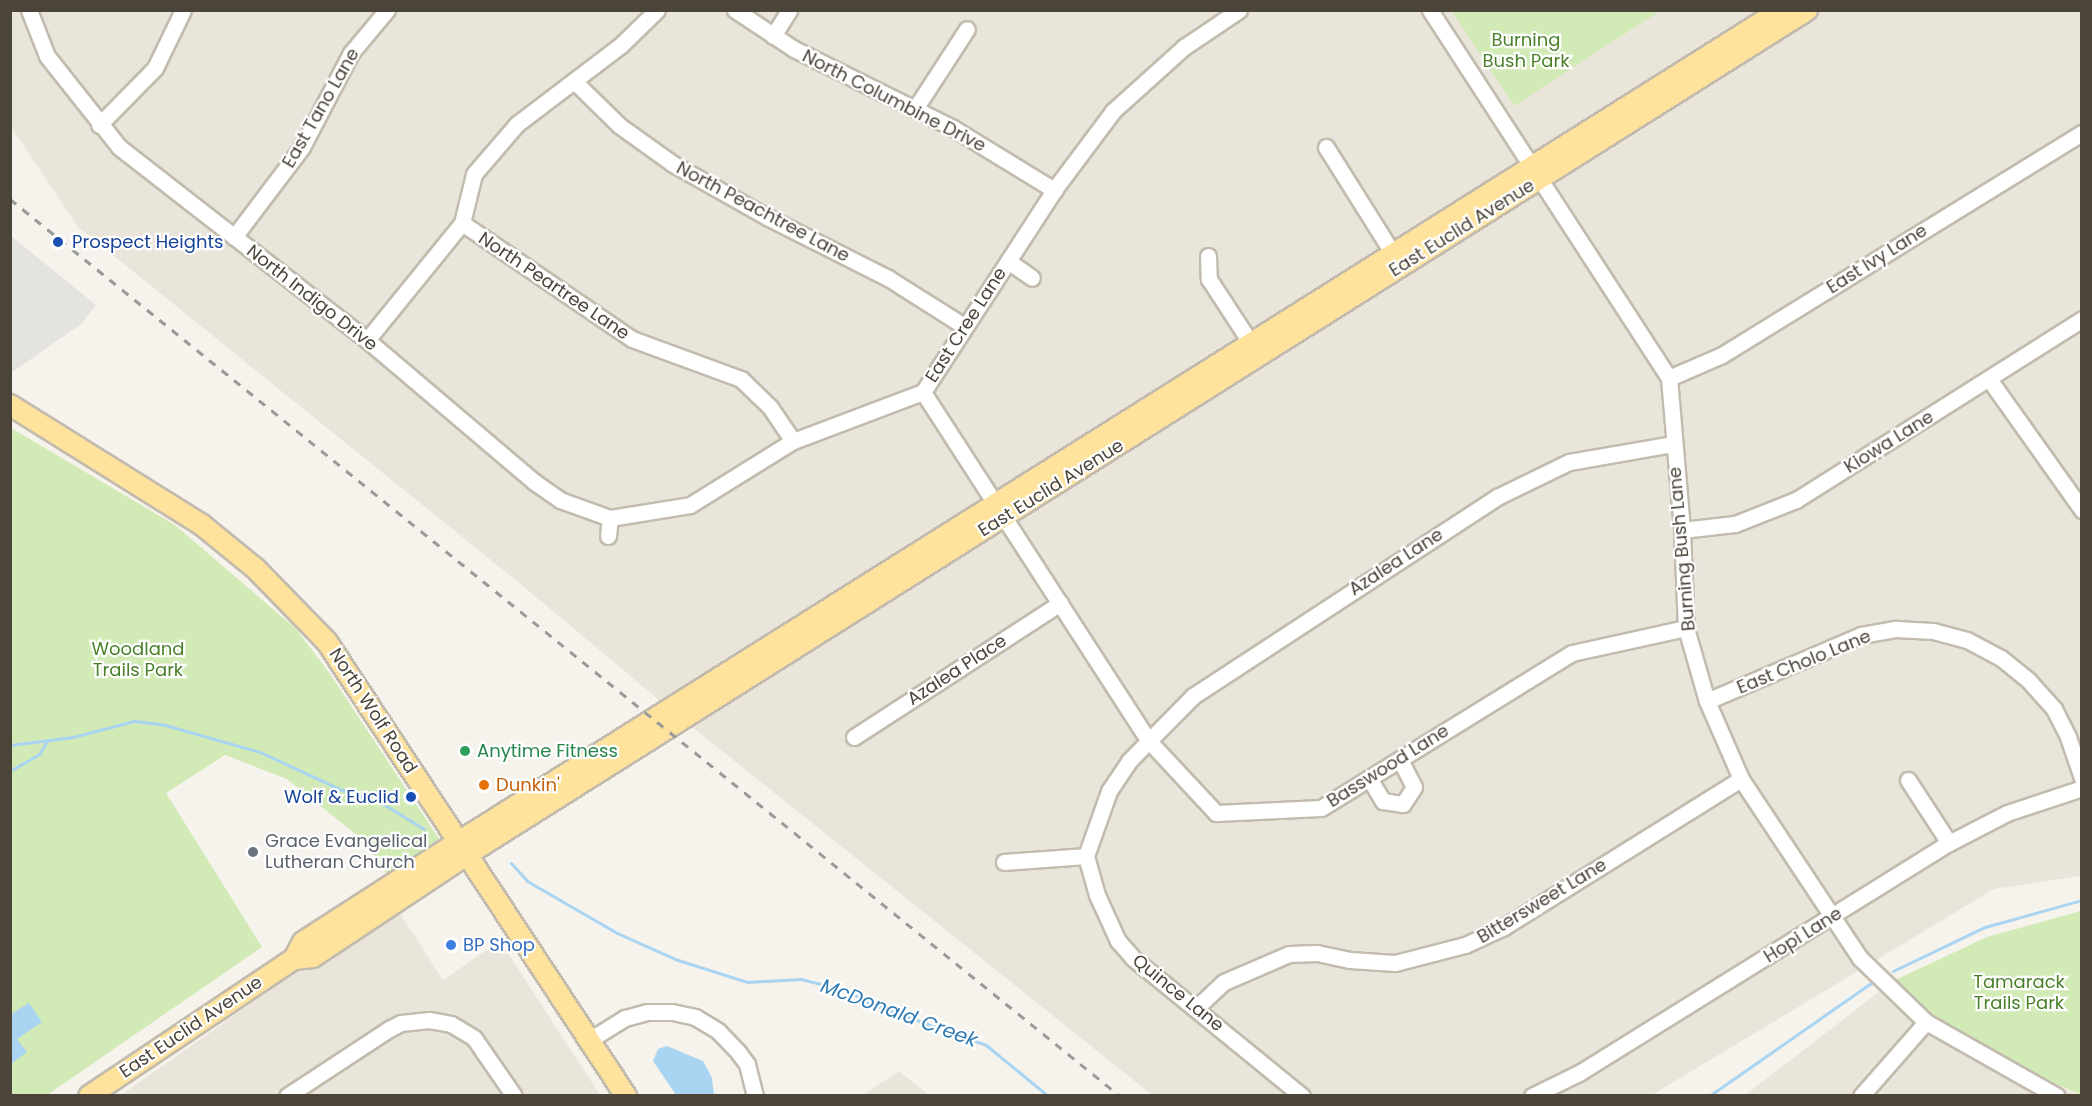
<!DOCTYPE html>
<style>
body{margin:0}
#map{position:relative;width:2092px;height:1106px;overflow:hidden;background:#f6f3ec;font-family:Poppins,sans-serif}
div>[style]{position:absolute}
.residential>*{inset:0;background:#eae5da}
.green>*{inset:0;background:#d2eab5}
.parking>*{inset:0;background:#e5e3e0}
.water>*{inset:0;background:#a9d4f2}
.stream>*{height:3px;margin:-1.5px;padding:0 1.5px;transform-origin:1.5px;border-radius:1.5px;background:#a9d4f2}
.roads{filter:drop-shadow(2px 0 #c2bbae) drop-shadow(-2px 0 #c2bbae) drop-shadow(0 2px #c2bbae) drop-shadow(0 -2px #c2bbae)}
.minor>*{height:15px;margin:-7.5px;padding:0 7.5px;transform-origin:7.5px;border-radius:7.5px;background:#fff}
.major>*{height:20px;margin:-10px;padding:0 10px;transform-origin:10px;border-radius:10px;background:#ffe39c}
.rail>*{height:3px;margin-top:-1.5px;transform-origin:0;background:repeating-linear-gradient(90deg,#9a9a9a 0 8px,transparent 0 16px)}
.dots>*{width:16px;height:16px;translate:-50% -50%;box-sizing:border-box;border:3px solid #fff;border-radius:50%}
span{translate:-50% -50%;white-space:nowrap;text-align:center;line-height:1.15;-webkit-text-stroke:4.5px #fff;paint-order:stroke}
.park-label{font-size:18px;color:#4a7f2a}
.street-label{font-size:18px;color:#4b4439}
.transit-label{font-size:18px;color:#164399}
.left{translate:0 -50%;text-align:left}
.right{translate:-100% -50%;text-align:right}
.leisure-label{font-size:18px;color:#27864d}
.food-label{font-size:18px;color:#c56008}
.worship-label{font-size:18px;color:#5b616d}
.shop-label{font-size:18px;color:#366cbe}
.water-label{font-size:20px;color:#2e7ab2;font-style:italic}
.frame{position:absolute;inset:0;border:12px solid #4b4439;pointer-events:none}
</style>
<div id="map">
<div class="residential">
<div style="clip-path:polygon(10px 11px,1773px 11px,665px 705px,518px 582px,78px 227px,11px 127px)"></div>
<div style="clip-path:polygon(1820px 11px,2081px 11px,2081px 876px,1994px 889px,1652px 1095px,1152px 1095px,692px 727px)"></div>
<div style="clip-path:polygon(393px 903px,443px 980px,500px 941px,600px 1095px,120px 1096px)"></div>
<div style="clip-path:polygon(1893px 981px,2020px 1068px,2077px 1095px,1744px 1096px)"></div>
<div style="clip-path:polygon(899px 1071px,929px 1095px,863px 1095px)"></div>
</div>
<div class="green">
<div style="clip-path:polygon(1452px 11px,1660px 11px,1514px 106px)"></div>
<div style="clip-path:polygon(11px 428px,175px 525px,296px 629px,328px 671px,441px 842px,387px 875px,363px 840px,287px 779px,225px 755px,166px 793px,262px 947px,47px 1095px,11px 1096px)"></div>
<div style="clip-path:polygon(2081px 911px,2081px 1095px,2020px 1068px,1939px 1019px,1893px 981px,1987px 937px)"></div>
</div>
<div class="parking">
<div style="clip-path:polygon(11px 236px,96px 305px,81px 324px,11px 373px)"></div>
</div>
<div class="water">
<div style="clip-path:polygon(29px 1003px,42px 1022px,17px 1039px,27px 1052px,11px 1064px,11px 1014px)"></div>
<div style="clip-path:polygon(667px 1046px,703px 1061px,712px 1078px,714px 1095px,676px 1095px,653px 1061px,658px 1049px)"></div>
</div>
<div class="stream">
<div style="left:10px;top:745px;width:64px;rotate:-7.2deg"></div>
<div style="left:73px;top:737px;width:63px;rotate:-14.7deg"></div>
<div style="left:134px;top:721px;width:31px;rotate:7deg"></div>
<div style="left:165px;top:725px;width:99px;rotate:15.9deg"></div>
<div style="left:260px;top:752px;width:90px;rotate:24.9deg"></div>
<div style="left:342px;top:790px;width:43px;rotate:18.9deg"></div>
<div style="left:383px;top:804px;width:48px;rotate:31.4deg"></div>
<div style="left:10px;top:771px;width:34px;rotate:-30deg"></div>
<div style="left:39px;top:754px;width:17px;rotate:-57deg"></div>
<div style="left:511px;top:863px;width:24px;rotate:48deg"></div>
<div style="left:527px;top:881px;width:104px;rotate:30deg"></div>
<div style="left:617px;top:933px;width:64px;rotate:24.1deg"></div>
<div style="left:675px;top:959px;width:76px;rotate:17.7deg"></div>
<div style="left:747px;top:982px;width:54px;rotate:-3.2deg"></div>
<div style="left:801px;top:979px;width:49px;rotate:14.3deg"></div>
<div style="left:848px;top:991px;width:24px;rotate:30deg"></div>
<div style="left:869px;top:1003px;width:124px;rotate:19.7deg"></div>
<div style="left:986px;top:1045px;width:80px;rotate:39.4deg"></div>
<div style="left:1893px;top:971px;width:102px;rotate:-25.6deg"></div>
<div style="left:1985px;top:927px;width:101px;rotate:-15.6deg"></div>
<div style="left:1709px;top:1096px;width:198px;rotate:-34.9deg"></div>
</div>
<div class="roads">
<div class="minor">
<div style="left:29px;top:10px;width:49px;rotate:68.6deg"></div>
<div style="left:47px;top:56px;width:116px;rotate:51.6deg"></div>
<div style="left:119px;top:147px;width:314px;rotate:37.9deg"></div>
<div style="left:367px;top:340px;width:218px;rotate:40.3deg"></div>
<div style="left:533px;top:481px;width:33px;rotate:35deg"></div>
<div style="left:560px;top:500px;width:53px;rotate:19.8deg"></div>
<div style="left:610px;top:518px;width:81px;rotate:-9.2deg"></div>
<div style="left:690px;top:505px;width:121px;rotate:-31.9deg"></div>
<div style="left:793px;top:441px;width:139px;rotate:-20.7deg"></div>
<div style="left:923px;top:392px;width:241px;rotate:-57deg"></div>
<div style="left:1054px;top:190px;width:99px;rotate:-53.2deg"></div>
<div style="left:1113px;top:111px;width:96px;rotate:-42deg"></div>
<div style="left:1184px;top:47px;width:66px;rotate:-33.9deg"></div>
<div style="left:735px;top:10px;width:71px;rotate:33.5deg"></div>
<div style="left:794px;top:49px;width:178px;rotate:26.4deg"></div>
<div style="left:953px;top:128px;width:119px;rotate:31.5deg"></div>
<div style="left:1430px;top:10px;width:439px;rotate:57deg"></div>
<div style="left:1669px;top:378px;width:153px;rotate:85.1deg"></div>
<div style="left:1682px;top:530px;width:98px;rotate:87.7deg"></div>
<div style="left:1686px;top:628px;width:76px;rotate:74deg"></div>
<div style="left:1707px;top:701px;width:85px;rotate:66.4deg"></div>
<div style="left:1741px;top:779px;width:215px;rotate:56.4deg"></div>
<div style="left:1860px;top:958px;width:92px;rotate:44.1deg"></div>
<div style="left:1926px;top:1022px;width:150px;rotate:29.5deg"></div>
<div style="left:773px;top:36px;width:31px;rotate:-58deg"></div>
<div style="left:574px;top:81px;width:64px;rotate:44.4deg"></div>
<div style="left:620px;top:126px;width:65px;rotate:35.6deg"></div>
<div style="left:673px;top:164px;width:108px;rotate:29.4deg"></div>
<div style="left:767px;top:217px;width:136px;rotate:26.8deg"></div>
<div style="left:888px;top:278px;width:90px;rotate:32.3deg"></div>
<div style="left:915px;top:109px;width:95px;rotate:-57deg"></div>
<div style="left:99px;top:125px;width:80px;rotate:-45.5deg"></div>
<div style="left:155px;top:68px;width:64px;rotate:-64.2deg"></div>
<div style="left:1326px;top:147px;width:136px;rotate:57.9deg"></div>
<div style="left:462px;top:223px;width:206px;rotate:34.3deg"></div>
<div style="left:632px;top:339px;width:116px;rotate:20.2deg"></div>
<div style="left:741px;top:379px;width:40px;rotate:44deg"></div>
<div style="left:770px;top:407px;width:41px;rotate:55.9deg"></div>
<div style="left:234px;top:237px;width:113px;rotate:-52.9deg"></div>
<div style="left:302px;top:147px;width:106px;rotate:-62.5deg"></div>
<div style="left:351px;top:53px;width:56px;rotate:-50.1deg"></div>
<div style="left:1208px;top:256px;width:23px;rotate:88deg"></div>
<div style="left:1209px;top:279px;width:86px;rotate:56.9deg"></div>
<div style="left:1008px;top:261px;width:29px;rotate:35deg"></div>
<div style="left:367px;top:340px;width:151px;rotate:-50.9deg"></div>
<div style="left:462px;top:223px;width:50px;rotate:-76.2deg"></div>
<div style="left:474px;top:174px;width:66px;rotate:-49.3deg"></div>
<div style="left:517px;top:124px;width:131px;rotate:-37.2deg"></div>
<div style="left:621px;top:45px;width:50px;rotate:-44.2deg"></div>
<div style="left:1669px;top:378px;width:58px;rotate:-23.5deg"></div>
<div style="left:1722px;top:355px;width:423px;rotate:-31.7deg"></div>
<div style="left:1989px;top:379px;width:161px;rotate:54.6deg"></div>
<div style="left:923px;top:392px;width:414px;rotate:57.1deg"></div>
<div style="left:1148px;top:740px;width:100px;rotate:47deg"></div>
<div style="left:1216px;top:813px;width:105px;rotate:-2.7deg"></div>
<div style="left:1321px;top:808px;width:295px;rotate:-31.7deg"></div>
<div style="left:1572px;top:653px;width:117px;rotate:-12.4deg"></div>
<div style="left:1682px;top:530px;width:53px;rotate:-6.5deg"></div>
<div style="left:1735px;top:524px;width:66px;rotate:-21.5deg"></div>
<div style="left:1796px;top:500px;width:338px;rotate:-32.3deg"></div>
<div style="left:608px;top:536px;width:18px;rotate:-84deg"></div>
<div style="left:1707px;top:701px;width:168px;rotate:-23.2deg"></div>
<div style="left:1861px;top:635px;width:36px;rotate:-10deg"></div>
<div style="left:1896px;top:629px;width:37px;rotate:3deg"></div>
<div style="left:1933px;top:631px;width:35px;rotate:15deg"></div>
<div style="left:1967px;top:640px;width:38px;rotate:28deg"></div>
<div style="left:2001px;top:658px;width:36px;rotate:39deg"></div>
<div style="left:2029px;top:681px;width:38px;rotate:48deg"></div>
<div style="left:2054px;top:709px;width:31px;rotate:63deg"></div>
<div style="left:2068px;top:737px;width:43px;rotate:71.1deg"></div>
<div style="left:854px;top:737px;width:246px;rotate:-33deg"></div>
<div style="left:1369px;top:778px;width:27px;rotate:59deg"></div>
<div style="left:1383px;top:801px;width:20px;rotate:9deg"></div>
<div style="left:1403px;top:804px;width:20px;rotate:-57deg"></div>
<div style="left:1414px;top:787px;width:31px;rotate:-117deg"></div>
<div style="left:1908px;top:780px;width:75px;rotate:56.9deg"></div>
<div style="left:1004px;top:862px;width:82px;rotate:-4.2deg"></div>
<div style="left:1196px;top:1008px;width:38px;rotate:-43deg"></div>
<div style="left:1224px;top:982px;width:71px;rotate:-23.3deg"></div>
<div style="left:1289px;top:954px;width:28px;rotate:-2deg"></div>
<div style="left:1317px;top:953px;width:34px;rotate:12deg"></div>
<div style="left:1350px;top:960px;width:45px;rotate:3.8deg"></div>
<div style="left:1395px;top:963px;width:72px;rotate:-14.4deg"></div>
<div style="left:1465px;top:945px;width:43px;rotate:-24.8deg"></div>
<div style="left:1504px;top:927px;width:279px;rotate:-32deg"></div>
<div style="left:591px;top:1039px;width:40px;rotate:-32deg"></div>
<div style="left:625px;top:1018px;width:23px;rotate:-15deg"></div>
<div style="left:647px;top:1012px;width:25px"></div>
<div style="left:672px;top:1012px;width:24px;rotate:12deg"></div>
<div style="left:695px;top:1017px;width:27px;rotate:31deg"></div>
<div style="left:718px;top:1031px;width:29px;rotate:46deg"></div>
<div style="left:738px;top:1052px;width:15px;rotate:53deg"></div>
<div style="left:747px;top:1064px;width:33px;rotate:76deg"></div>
<div style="left:287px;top:1096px;width:122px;rotate:-33.3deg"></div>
<div style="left:389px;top:1029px;width:13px;rotate:-27deg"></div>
<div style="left:401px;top:1023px;width:28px;rotate:-6deg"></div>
<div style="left:429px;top:1020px;width:22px;rotate:10deg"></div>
<div style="left:451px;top:1024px;width:27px;rotate:31deg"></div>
<div style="left:474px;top:1038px;width:70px;rotate:55.4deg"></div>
<div style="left:1302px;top:1096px;width:218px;rotate:-140.8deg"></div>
<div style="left:1133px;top:958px;width:23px;rotate:-131deg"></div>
<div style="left:1118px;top:941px;width:51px;rotate:-114.5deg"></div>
<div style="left:1097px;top:895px;width:41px;rotate:-105.8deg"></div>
<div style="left:1086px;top:856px;width:69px;rotate:-70.5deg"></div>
<div style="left:1109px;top:791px;width:36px;rotate:-56deg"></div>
<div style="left:1129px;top:761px;width:91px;rotate:-45.4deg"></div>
<div style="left:1193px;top:696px;width:363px;rotate:-33.2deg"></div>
<div style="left:1497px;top:497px;width:80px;rotate:-25.9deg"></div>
<div style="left:1569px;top:462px;width:106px;rotate:-9.8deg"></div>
<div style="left:1532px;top:1096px;width:52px;rotate:-26.1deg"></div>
<div style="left:1579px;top:1073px;width:436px;rotate:-31.9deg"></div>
<div style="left:1949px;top:843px;width:65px;rotate:-27.3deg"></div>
<div style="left:2007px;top:813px;width:79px;rotate:-18.4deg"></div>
<div style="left:1861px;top:1096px;width:98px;rotate:-48.7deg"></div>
</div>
<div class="major">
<div style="left:10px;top:405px;width:226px;rotate:32deg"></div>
<div style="left:202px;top:525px;width:68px;rotate:39.1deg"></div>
<div style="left:255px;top:568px;width:103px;rotate:45.8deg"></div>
<div style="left:327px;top:642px;width:544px;rotate:56.63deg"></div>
<div style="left:294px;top:959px;width:19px;rotate:-62deg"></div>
<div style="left:303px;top:942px;width:187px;rotate:-32.8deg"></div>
<div style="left:460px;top:841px;width:1561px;rotate:-32.17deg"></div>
<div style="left:89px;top:1096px;width:247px;rotate:-33.8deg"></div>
<div style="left:294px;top:959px;width:19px;rotate:-6deg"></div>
<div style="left:313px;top:957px;width:186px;rotate:-33.6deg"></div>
<div style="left:468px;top:854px;width:1583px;rotate:-32.22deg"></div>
</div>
</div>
<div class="rail">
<div style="left:10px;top:199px;width:1427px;rotate:38.94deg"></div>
</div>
<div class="dots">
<div style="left:58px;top:242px;background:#1a4fb4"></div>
<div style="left:465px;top:751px;background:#2e9e5b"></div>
<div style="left:484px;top:785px;background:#e8710a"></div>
<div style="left:411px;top:797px;background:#1a4fb4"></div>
<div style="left:253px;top:852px;background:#6b7280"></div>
<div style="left:451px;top:945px;background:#3f7fe0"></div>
</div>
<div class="park-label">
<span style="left:1526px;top:51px">Burning<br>Bush Park</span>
<span style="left:138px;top:660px">Woodland<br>Trails Park</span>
<span style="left:2019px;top:993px">Tamarack<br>Trails Park</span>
</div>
<div class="street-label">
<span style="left:894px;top:101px;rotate:27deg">North Columbine Drive</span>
<span style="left:321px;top:108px;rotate:-60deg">East Tano Lane</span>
<span style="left:763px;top:212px;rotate:28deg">North Peachtree Lane</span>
<span style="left:1462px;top:228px;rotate:-32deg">East Euclid Avenue</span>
<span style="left:1877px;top:259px;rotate:-32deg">East Ivy Lane</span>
<span style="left:554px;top:286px;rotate:34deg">North Peartree Lane</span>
<span style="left:312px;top:298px;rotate:38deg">North Indigo Drive</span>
<span style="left:966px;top:325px;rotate:-57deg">East Cree Lane</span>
<span style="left:1889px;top:442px;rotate:-32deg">Kiowa Lane</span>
<span style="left:1051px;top:488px;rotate:-32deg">East Euclid Avenue</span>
<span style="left:1682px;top:549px;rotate:-95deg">Burning Bush Lane</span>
<span style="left:1396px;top:562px;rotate:-33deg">Azalea Lane</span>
<span style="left:1804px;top:662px;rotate:-22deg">East Cholo Lane</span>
<span style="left:957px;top:670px;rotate:-33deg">Azalea Place</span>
<span style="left:373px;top:711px;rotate:57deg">North Wolf Road</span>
<span style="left:1388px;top:766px;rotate:-32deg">Basswood Lane</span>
<span style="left:1542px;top:901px;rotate:-31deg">Bittersweet Lane</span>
<span style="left:1803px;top:935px;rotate:-32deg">Hopi Lane</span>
<span style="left:1178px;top:993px;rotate:39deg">Quince Lane</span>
<span style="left:191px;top:1027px;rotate:-34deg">East Euclid Avenue</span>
</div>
<div class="transit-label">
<span class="left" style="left:72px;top:242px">Prospect Heights</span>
<span class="right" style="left:399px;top:797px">Wolf &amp; Euclid</span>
</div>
<div class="leisure-label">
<span class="left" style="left:477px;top:751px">Anytime Fitness</span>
</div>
<div class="food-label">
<span class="left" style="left:496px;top:785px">Dunkin'</span>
</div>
<div class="worship-label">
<span class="left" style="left:265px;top:852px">Grace Evangelical<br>Lutheran Church</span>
</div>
<div class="shop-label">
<span class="left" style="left:463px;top:945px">BP Shop</span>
</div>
<div class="water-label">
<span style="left:899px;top:1013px;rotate:20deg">McDonald Creek</span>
</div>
<div class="frame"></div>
</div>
